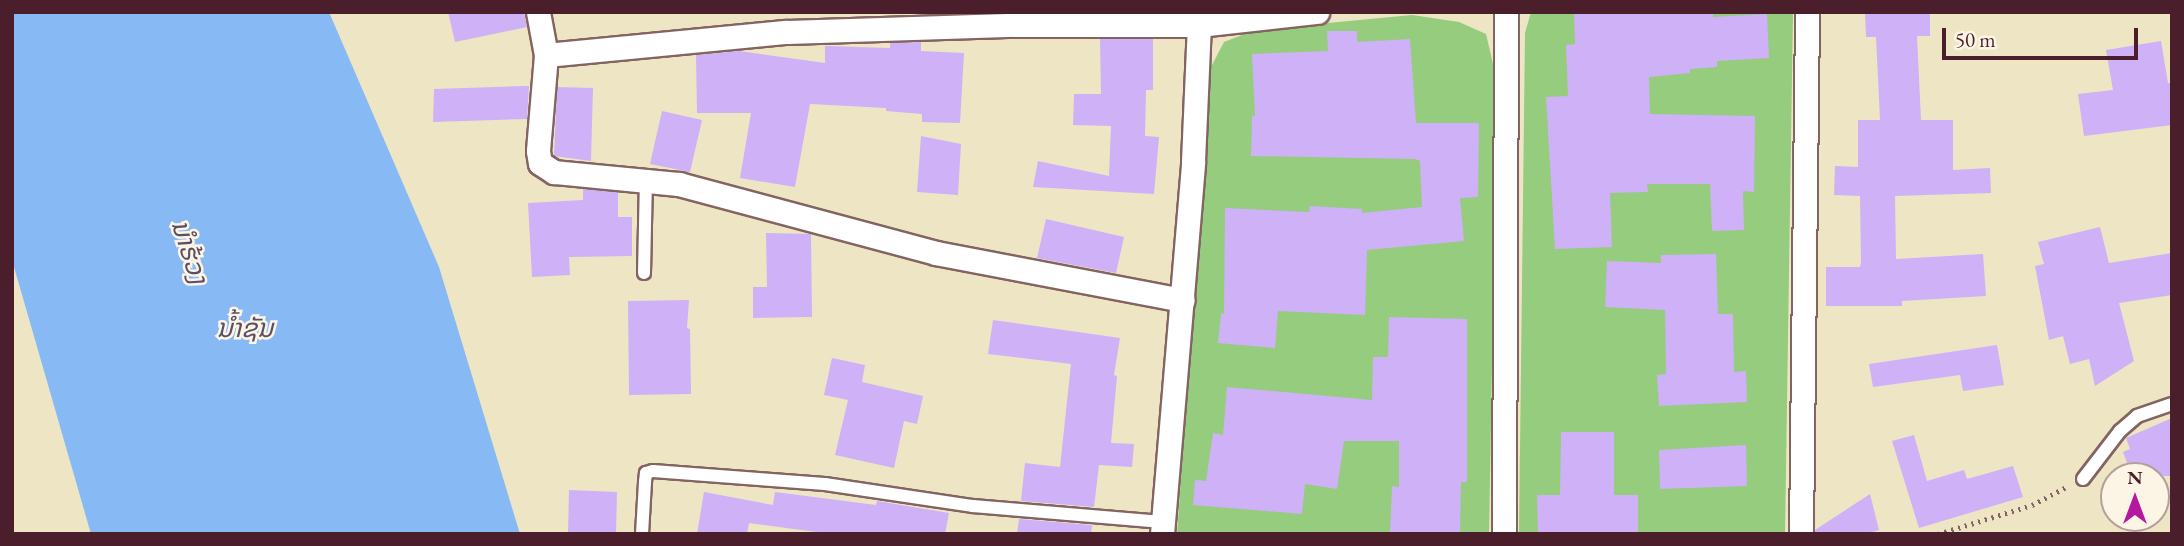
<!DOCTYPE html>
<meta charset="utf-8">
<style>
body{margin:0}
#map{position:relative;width:2184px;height:546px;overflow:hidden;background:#eee5c5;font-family:"EB Garamond","Noto Sans Lao",serif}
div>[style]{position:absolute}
.green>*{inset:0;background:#95cc7e}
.water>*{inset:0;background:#87baf4}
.building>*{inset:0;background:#ceb1f7}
.path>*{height:4.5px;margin-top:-2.25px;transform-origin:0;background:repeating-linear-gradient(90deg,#836461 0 2px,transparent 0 7px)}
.roads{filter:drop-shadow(2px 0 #836461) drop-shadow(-2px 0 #836461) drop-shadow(0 2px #836461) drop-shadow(0 -2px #836461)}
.lane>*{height:12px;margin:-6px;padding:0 6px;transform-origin:6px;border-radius:6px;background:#fff}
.street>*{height:23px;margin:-11.5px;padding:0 11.5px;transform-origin:11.5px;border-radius:11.5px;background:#fff}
span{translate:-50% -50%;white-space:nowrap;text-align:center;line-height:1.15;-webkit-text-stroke:5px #fcf5e5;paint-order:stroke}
.water-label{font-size:26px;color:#5c4e67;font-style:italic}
.frame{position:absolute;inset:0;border:14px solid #4a1f2b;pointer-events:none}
.north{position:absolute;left:2100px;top:462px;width:70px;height:70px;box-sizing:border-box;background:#fcf5e5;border:2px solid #b59f9b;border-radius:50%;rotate:0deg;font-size:19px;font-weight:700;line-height:28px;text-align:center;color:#4a1f2b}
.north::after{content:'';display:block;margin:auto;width:24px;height:32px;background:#b5179e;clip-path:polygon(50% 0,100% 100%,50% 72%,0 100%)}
.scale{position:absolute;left:1942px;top:28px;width:196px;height:32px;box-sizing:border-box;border:4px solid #4a1f2b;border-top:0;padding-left:9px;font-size:21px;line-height:24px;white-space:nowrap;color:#4a1f2b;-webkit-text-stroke:5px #fcf5e5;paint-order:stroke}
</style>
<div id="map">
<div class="green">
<div style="clip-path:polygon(1531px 12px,1793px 12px,1785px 534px,1519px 534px,1525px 33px)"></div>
<div style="clip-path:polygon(1412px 15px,1459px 22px,1486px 34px,1497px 81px,1489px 534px,1177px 534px,1211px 67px,1224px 42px,1255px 30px)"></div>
</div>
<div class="water">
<div style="clip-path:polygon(12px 12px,329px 12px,439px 267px,520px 534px,91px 534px,12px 260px)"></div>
</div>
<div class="building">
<div style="clip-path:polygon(448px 12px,524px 12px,527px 27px,455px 42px)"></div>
<div style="clip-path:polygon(1574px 12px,1713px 12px,1713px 17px,1767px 14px,1769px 58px,1717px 61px,1717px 67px,1690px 69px,1690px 73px,1649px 77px,1650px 114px,1755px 116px,1754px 192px,1743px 191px,1744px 230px,1712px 231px,1710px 184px,1647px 184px,1648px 192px,1610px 193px,1612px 247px,1555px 249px,1546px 97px,1568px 96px,1566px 45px,1575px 44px)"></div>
<div style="clip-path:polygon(1865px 12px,1930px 12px,1930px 36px,1917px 36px,1921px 120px,1953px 120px,1953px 170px,1990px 168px,1991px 193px,1895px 196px,1896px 259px,1983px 254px,1986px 296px,1902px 301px,1902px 306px,1826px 306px,1826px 267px,1860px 267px,1861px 262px,1860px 196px,1834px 195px,1835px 166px,1858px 167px,1858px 120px,1880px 120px,1876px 37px,1866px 37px)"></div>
<div style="clip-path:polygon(1327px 31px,1357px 31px,1357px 42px,1410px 39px,1416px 123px,1479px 123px,1478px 197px,1460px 198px,1464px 241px,1367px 250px,1365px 315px,1278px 311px,1275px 348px,1218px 343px,1221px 313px,1224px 314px,1225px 208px,1309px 212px,1310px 206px,1362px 209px,1362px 213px,1422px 207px,1420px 161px,1415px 159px,1251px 156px,1252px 116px,1255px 116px,1252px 54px,1328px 51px)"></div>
<div style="clip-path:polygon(1100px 39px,1153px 39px,1153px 90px,1146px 90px,1145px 136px,1159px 137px,1154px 194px,1033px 187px,1038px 161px,1109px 176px,1111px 126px,1073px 125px,1074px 94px,1101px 94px)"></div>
<div style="clip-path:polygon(2161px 41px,2168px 83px,2172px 83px,2172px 125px,2084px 136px,2078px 94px,2113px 90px,2106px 50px)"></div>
<div style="clip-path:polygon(921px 42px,921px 51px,964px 53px,960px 123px,922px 122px,922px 114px,886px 111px,886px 108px,810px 104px,795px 187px,740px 178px,751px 113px,697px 113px,696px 55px,739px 51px,825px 63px,825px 46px,890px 48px,890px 43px)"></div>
<div style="clip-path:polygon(526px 86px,529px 86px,527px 119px,433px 122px,434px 89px)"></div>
<div style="clip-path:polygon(557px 87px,593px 88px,591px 161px,554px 156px)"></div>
<div style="clip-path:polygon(662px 111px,702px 120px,690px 172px,650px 164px)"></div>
<div style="clip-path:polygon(921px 136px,961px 144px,958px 195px,917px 192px)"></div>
<div style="clip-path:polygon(583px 189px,618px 192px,618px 217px,632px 217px,632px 256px,569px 257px,570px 275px,532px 277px,528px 203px,583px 200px)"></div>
<div style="clip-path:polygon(1046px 219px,1124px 237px,1116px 273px,1037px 258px)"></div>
<div style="clip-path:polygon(2100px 227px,2109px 263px,2172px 253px,2172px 295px,2119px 303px,2134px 361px,2095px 386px,2089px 359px,2070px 364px,2063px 336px,2049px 340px,2035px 266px,2044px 264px,2038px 242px)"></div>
<div style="clip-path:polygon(766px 233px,811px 234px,812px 317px,753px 318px,753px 287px,767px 287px)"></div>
<div style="clip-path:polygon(1716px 254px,1718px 314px,1733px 314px,1734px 372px,1746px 371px,1747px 402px,1659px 406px,1657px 375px,1666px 374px,1665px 310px,1605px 307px,1607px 261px,1661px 263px,1661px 255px)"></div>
<div style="clip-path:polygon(689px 300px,687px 328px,690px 329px,691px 394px,629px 395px,628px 301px)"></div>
<div style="clip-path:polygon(1389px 317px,1467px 319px,1467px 482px,1461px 482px,1460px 534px,1390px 534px,1392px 486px,1399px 487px,1399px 441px,1344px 441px,1337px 489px,1305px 484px,1302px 514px,1193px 505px,1195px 480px,1206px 481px,1213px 433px,1223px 435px,1227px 387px,1372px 400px,1373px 357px,1388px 357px)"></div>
<div style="clip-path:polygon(993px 320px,1120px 338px,1114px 375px,1117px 376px,1111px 443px,1134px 444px,1132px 467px,1099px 465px,1094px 507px,1021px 501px,1025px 463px,1060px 467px,1071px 364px,988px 354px)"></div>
<div style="clip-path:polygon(1997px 345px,2004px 385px,1963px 391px,1960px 375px,1873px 387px,1869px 364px)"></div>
<div style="clip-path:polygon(832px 358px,865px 365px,862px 382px,923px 396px,917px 424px,904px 421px,894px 468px,835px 455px,848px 400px,824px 395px)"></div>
<div style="clip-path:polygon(2172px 418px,2172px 476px,2132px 476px,2123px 452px,2130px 449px,2126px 438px)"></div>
<div style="clip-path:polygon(1561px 432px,1614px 432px,1614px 495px,1638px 495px,1638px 534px,1538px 534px,1537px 495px,1560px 495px)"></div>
<div style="clip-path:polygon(1914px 435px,1927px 481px,1964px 470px,1967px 479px,2013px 466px,2023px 497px,1919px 528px,1892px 441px)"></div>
<div style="clip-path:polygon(1746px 445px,1747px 486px,1660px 489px,1659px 450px)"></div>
<div style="clip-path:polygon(569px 490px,617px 492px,616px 534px,568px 534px)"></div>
<div style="clip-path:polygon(704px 492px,773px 505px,775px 492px,876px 505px,877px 501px,949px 513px,945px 534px,832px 534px,749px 523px,747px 534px,697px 534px)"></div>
<div style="clip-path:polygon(1870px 494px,1879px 530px,1864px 534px,1815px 534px,1815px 530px)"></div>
<div style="clip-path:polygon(1019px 519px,1092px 525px,1091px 534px,1017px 534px)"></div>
</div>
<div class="path">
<div style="left:1938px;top:534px;width:98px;rotate:-17.1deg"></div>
<div style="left:2032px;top:505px;width:41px;rotate:-27.8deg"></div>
</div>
<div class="roads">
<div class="lane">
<div style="left:644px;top:273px;width:92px;rotate:-88.8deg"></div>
<div style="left:2083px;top:479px;width:61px;rotate:-52.4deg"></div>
<div style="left:2120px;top:431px;width:23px;rotate:-41deg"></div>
<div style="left:2137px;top:416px;width:37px;rotate:-19deg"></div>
<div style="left:642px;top:534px;width:52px;rotate:-86.7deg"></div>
<div style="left:645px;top:482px;width:9px;rotate:-84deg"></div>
<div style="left:646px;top:473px;width:7px;rotate:-16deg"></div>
<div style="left:653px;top:471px;width:172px;rotate:4.3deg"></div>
<div style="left:825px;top:484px;width:150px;rotate:8.5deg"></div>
<div style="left:973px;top:506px;width:190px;rotate:4.8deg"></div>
</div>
<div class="street">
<div style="left:538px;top:12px;width:44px;rotate:79.5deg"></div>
<div style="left:546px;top:55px;width:96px;rotate:94.8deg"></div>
<div style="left:538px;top:151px;width:12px;rotate:81deg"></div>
<div style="left:540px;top:163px;width:17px;rotate:33deg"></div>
<div style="left:554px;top:172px;width:126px;rotate:5.5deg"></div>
<div style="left:679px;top:184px;width:266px;rotate:15deg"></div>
<div style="left:936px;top:253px;width:251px;rotate:10.8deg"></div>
<div style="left:546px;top:55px;width:242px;rotate:-5.5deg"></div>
<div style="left:787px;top:32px;width:228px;rotate:-1.8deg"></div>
<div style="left:1015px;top:25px;width:184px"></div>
<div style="left:1199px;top:25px;width:119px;rotate:-6.3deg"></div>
<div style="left:1162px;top:534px;width:374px;rotate:-85.2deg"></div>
<div style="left:1193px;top:161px;width:136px;rotate:-87.5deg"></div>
<div style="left:1199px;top:25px;width:13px;rotate:-103deg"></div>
<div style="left:1504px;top:534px;width:522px;rotate:-89.78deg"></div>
<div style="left:1801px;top:534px;width:522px;rotate:-89.34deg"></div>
</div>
</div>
<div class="water-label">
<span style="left:189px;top:252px;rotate:72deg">ນຳ້ຮວງ</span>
<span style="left:245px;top:329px">ນ້ຳຊັນ</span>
</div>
<div class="frame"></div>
<div class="north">N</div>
<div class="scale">50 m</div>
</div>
